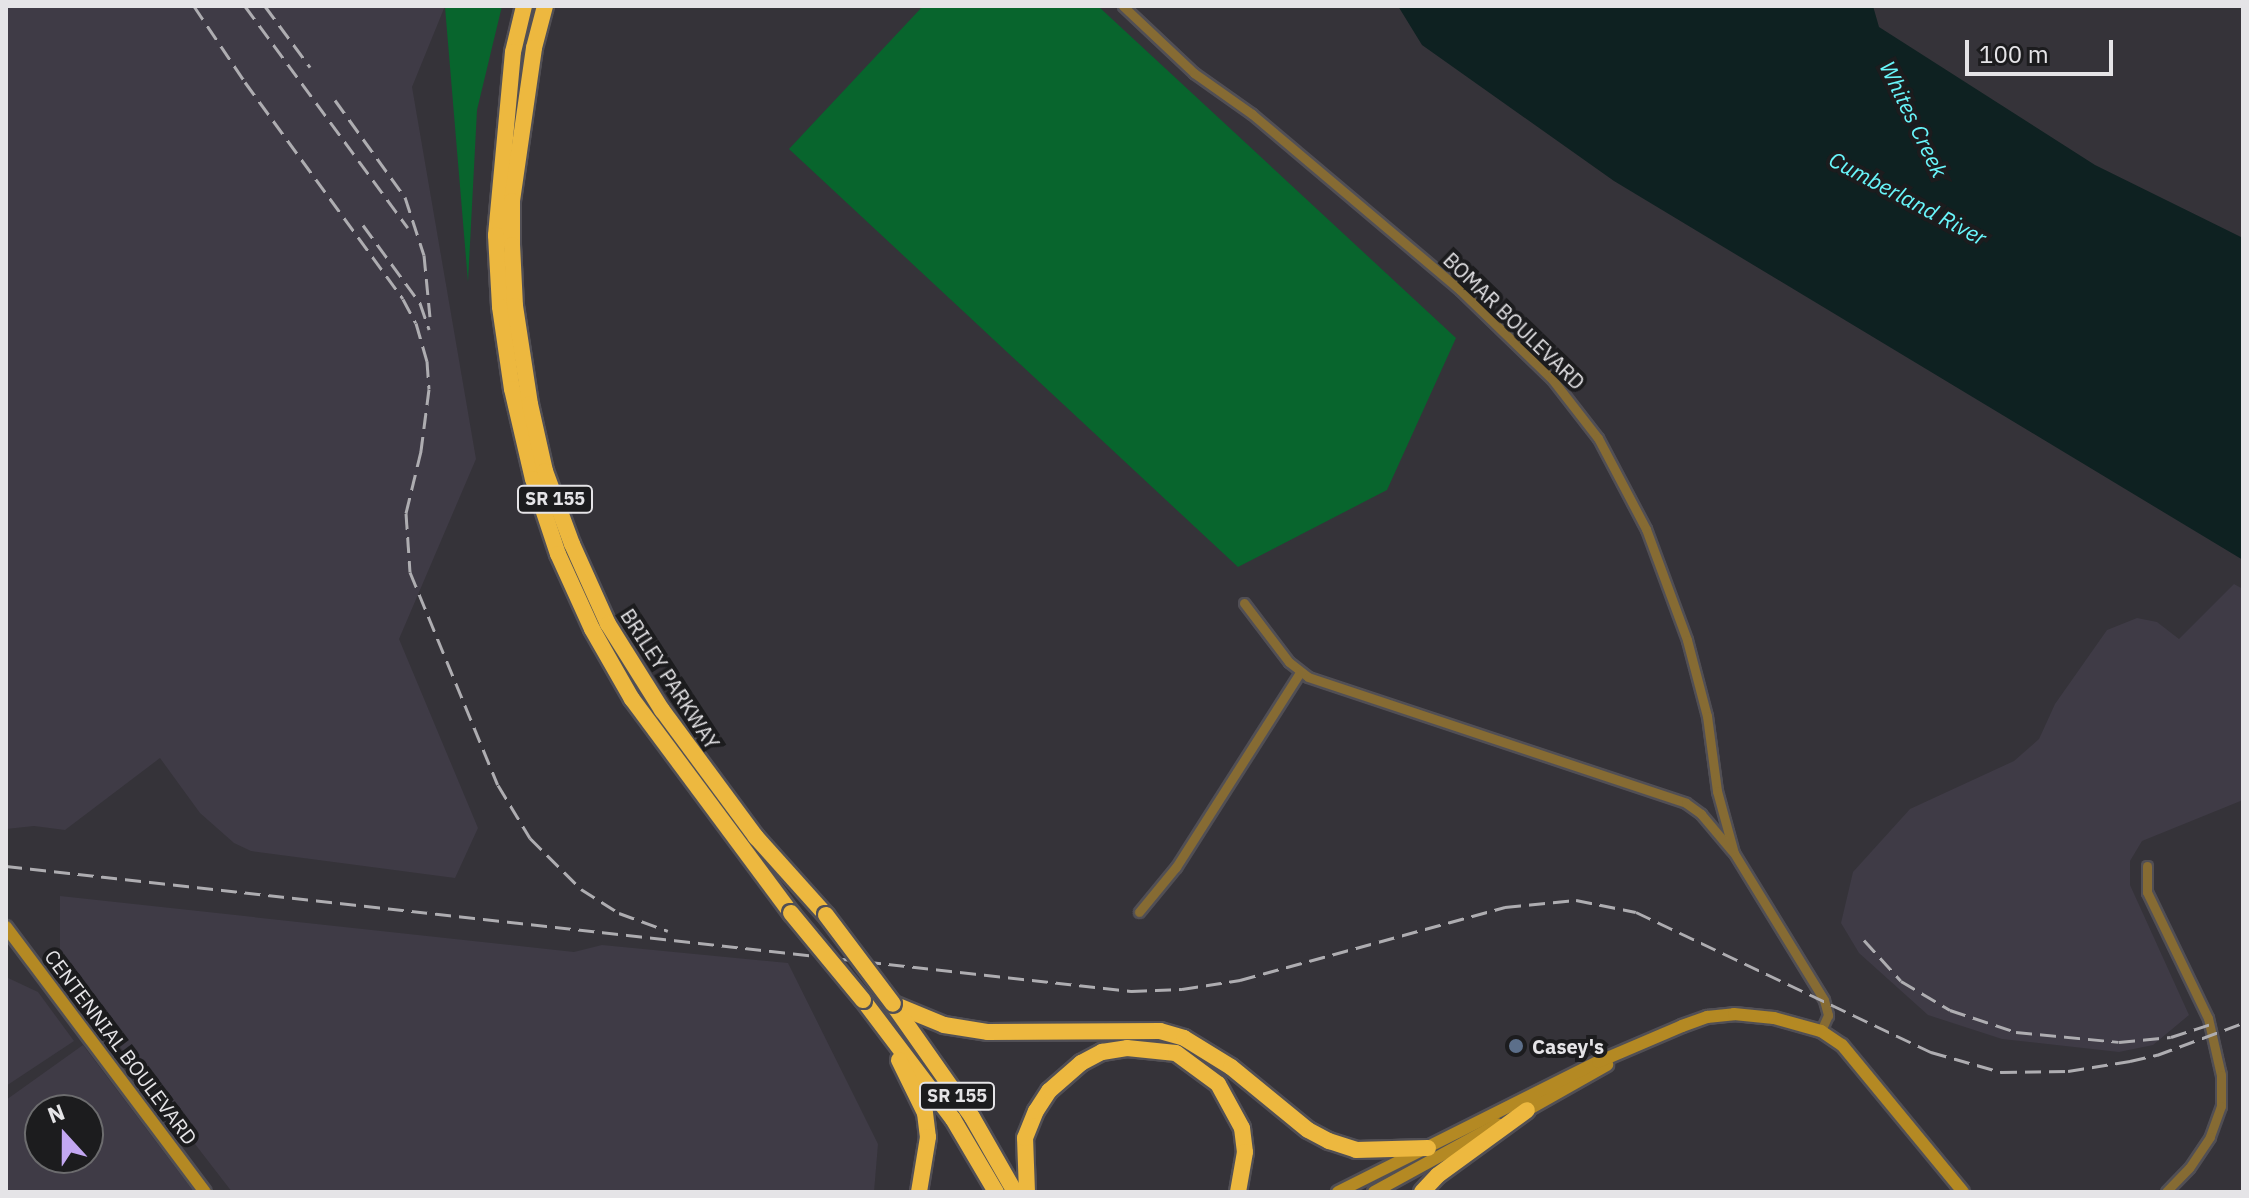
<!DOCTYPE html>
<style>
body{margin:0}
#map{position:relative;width:2249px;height:1198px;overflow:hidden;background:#353339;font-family:"IBM Plex Sans",sans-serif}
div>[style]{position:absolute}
.built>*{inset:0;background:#3f3b46}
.green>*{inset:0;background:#08652d}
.water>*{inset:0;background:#0e2121}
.roads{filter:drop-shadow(2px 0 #514f55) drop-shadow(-2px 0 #514f55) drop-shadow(0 2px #514f55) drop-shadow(0 -2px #514f55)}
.street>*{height:9px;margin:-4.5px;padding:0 4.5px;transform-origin:4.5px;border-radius:4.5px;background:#866b33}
.secondary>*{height:12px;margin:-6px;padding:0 6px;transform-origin:6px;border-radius:6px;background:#b48923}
.highway>*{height:16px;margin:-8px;padding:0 8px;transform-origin:8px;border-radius:8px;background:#edb83f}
.rail>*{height:3px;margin-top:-1.5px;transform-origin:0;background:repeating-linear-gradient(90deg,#aeadb1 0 16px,transparent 0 24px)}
.bridges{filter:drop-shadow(2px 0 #514f55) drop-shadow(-2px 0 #514f55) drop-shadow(0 2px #514f55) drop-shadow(0 -2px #514f55)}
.highway-bridge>*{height:16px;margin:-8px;padding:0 8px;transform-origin:8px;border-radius:8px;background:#edb83f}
.dots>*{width:22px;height:22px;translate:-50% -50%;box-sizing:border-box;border:4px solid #1c1c1e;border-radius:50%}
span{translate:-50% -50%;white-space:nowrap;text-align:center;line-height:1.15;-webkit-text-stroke:8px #1c1c1e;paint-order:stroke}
.shield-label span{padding:2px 6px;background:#1c1c1e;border:2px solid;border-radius:6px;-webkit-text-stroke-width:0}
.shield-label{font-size:18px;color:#e5e4e7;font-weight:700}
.street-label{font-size:20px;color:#e5e4e7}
.poi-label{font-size:20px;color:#e5e4e7;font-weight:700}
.left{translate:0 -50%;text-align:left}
.water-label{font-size:22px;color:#69f6fb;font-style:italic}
.frame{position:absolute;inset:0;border:8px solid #e5e4e7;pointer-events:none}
.north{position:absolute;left:24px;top:1094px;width:80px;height:80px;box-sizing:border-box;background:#1c1c1e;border:2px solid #6c6c6e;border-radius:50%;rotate:339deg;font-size:22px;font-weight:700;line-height:32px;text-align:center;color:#e5e4e7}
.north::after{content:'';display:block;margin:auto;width:28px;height:36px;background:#c3a7f2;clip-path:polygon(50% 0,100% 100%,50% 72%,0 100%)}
.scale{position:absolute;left:1965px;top:40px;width:148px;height:36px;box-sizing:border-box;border:4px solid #e5e4e7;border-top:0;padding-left:10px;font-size:24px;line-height:28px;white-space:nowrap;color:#e5e4e7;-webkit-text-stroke:6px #1c1c1e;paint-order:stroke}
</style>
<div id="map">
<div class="built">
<div style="clip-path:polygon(6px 6px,445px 6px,412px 87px,476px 459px,399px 639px,478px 828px,455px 878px,251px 851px,234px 843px,200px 813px,160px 758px,65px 830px,34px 826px,6px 829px)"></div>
<div style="clip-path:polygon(2234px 584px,2243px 589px,2243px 800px,2142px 841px,2130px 861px,2130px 885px,2189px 1015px,2153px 1045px,2119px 1052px,2002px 1039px,1928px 1015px,1859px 953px,1841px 923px,1853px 872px,1910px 809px,2014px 761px,2039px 739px,2055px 704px,2107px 630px,2137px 618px,2157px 622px,2179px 639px)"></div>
<div style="clip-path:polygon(60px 896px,574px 952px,602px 945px,788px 963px,878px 1144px,874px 1192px,232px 1192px,60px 969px)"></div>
<div style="clip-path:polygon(6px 977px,38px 992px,74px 1041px,6px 1086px)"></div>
<div style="clip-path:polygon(evenodd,83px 1045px,194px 1192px,6px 1192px,6px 1100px,83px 1045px,88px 1110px,88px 1158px,40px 1158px,40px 1110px,88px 1110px)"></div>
</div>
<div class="green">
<div style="clip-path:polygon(502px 6px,477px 110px,468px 282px,445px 7px)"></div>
<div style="clip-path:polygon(923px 6px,1098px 6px,1456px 338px,1387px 490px,1238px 567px,789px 149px)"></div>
</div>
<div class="water">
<div style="clip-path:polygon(1398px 6px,1873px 6px,1879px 27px,2095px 165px,2243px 238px,2243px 560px,1614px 181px,1422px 45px)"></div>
</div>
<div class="roads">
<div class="street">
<div style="left:1123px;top:6px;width:98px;rotate:43.3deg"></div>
<div style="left:1194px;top:73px;width:71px;rotate:35.3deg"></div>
<div style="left:1252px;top:114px;width:272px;rotate:40.2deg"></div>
<div style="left:1460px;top:290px;width:128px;rotate:44.1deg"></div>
<div style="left:1552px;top:379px;width:75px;rotate:52.1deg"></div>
<div style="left:1598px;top:438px;width:103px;rotate:62.2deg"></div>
<div style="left:1646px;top:529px;width:118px;rotate:69.7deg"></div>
<div style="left:1687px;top:640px;width:79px;rotate:75.3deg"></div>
<div style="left:1707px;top:716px;width:76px;rotate:82.4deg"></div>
<div style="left:1717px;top:791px;width:64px;rotate:74.7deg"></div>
<div style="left:1734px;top:853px;width:172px;rotate:58.5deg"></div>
<div style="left:1824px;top:1000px;width:16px;rotate:75deg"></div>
<div style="left:1828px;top:1015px;width:17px;rotate:114deg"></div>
<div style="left:1244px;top:603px;width:74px;rotate:52.7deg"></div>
<div style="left:1289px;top:662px;width:24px;rotate:38deg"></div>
<div style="left:1308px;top:677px;width:398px;rotate:18.4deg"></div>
<div style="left:1686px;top:803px;width:19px;rotate:36deg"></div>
<div style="left:1701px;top:814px;width:48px;rotate:50deg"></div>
<div style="left:2147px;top:866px;width:26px;rotate:90deg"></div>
<div style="left:2147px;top:892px;width:140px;rotate:64.2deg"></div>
<div style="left:2208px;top:1018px;width:58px;rotate:77.2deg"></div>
<div style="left:2221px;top:1075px;width:31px;rotate:90deg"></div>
<div style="left:2221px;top:1106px;width:33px;rotate:110deg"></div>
<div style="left:2210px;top:1137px;width:37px;rotate:124deg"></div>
<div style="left:2189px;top:1168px;width:33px;rotate:134deg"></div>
<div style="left:1139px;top:912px;width:58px;rotate:-50.6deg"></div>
<div style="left:1176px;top:867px;width:231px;rotate:-57.5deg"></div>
</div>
<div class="secondary">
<div style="left:6px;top:927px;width:331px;rotate:53.1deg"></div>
<div style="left:1522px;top:1113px;width:98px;rotate:-29.5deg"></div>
<div style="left:1338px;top:1192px;width:291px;rotate:-26.6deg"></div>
<div style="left:1598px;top:1062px;width:91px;rotate:-23.2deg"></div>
<div style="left:1682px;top:1026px;width:27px;rotate:-20deg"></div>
<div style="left:1707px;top:1017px;width:27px;rotate:-6deg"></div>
<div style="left:1734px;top:1014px;width:40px;rotate:5.7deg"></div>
<div style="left:1774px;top:1018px;width:49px;rotate:15.5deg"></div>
<div style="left:1821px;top:1031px;width:25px;rotate:34deg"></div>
<div style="left:1842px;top:1045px;width:190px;rotate:50.5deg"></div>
<div style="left:1374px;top:1192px;width:141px;rotate:-28.7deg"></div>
</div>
<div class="highway">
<div style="left:524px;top:6px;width:47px;rotate:103.4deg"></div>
<div style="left:513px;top:52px;width:184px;rotate:95.3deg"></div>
<div style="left:496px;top:235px;width:72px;rotate:86.8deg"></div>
<div style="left:500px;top:307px;width:83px;rotate:81.7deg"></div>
<div style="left:512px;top:389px;width:92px;rotate:76.9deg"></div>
<div style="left:533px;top:479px;width:79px;rotate:71.6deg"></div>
<div style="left:558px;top:554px;width:82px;rotate:65.6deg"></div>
<div style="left:592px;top:629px;width:81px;rotate:60.3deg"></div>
<div style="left:632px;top:699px;width:267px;rotate:53.4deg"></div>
<div style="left:545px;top:6px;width:43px;rotate:104.7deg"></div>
<div style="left:534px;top:48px;width:155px;rotate:98.2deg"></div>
<div style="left:512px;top:201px;width:44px;rotate:90deg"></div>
<div style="left:512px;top:245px;width:61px;rotate:87.2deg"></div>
<div style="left:515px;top:306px;width:99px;rotate:81.3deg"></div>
<div style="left:530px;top:404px;width:69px;rotate:77.4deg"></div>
<div style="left:545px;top:471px;width:78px;rotate:69.7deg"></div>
<div style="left:572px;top:544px;width:88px;rotate:65.8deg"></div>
<div style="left:608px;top:624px;width:102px;rotate:57.9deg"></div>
<div style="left:662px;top:710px;width:158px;rotate:53.5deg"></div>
<div style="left:756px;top:837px;width:105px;rotate:48.1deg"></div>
<div style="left:863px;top:1000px;width:149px;rotate:52.9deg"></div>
<div style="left:953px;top:1119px;width:85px;rotate:59.5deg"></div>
<div style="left:893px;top:1004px;width:55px;rotate:22.4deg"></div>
<div style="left:944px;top:1025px;width:45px;rotate:9deg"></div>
<div style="left:988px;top:1032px;width:172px;rotate:-0.3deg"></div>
<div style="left:1160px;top:1031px;width:25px;rotate:16deg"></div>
<div style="left:1184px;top:1038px;width:55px;rotate:31.7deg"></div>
<div style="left:1231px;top:1067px;width:99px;rotate:39.3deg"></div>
<div style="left:1308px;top:1130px;width:24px;rotate:28deg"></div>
<div style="left:1329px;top:1141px;width:28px;rotate:18deg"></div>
<div style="left:1356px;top:1150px;width:72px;rotate:-1.6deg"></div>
<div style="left:894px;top:1006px;width:136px;rotate:54.9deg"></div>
<div style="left:972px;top:1117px;width:86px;rotate:60.2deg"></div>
<div style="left:899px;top:1060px;width:59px;rotate:63.9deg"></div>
<div style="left:925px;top:1113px;width:24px;rotate:83deg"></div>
<div style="left:928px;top:1137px;width:56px;rotate:99.3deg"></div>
<div style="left:1027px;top:1192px;width:54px;rotate:-92.1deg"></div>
<div style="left:1025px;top:1138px;width:29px;rotate:-68deg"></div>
<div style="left:1036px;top:1111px;width:24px;rotate:-57deg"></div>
<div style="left:1049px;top:1091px;width:43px;rotate:-41.2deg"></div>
<div style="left:1081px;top:1063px;width:24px;rotate:-28deg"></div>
<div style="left:1102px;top:1052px;width:25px;rotate:-9deg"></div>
<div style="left:1127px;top:1048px;width:49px;rotate:5.8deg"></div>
<div style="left:1176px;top:1053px;width:52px;rotate:36.4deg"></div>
<div style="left:1218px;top:1084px;width:50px;rotate:61.4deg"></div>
<div style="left:1242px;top:1128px;width:24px;rotate:83deg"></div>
<div style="left:1245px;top:1152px;width:41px;rotate:99.9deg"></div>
<div style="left:1422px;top:1192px;width:23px;rotate:-47deg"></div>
<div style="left:1438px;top:1175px;width:110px;rotate:-36.1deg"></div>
</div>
</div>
<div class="rail">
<div style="left:194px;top:6px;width:92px;rotate:56.1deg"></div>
<div style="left:245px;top:82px;width:268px;rotate:53.9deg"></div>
<div style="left:403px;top:299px;width:27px;rotate:62deg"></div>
<div style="left:416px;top:323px;width:40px;rotate:74deg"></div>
<div style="left:427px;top:361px;width:28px;rotate:86deg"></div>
<div style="left:429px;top:389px;width:63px;rotate:97.4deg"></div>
<div style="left:421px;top:451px;width:64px;rotate:103.6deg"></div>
<div style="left:406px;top:513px;width:59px;rotate:86.1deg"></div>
<div style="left:410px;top:572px;width:230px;rotate:67.6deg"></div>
<div style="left:498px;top:785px;width:62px;rotate:58.9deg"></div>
<div style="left:530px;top:838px;width:72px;rotate:45deg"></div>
<div style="left:581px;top:889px;width:45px;rotate:32.3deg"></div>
<div style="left:619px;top:913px;width:52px;rotate:20.2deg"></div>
<div style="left:245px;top:6px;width:275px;rotate:53.7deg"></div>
<div style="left:265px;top:6px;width:76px;rotate:53.6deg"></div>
<div style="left:335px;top:100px;width:120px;rotate:54.2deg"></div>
<div style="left:405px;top:197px;width:61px;rotate:71.9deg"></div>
<div style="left:424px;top:255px;width:62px;rotate:84.5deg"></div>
<div style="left:363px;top:225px;width:97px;rotate:53.8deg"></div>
<div style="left:420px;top:303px;width:28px;rotate:71deg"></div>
<div style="left:6px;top:866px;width:1132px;rotate:6.34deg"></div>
<div style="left:1131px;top:991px;width:51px;rotate:-2.2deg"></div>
<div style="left:1182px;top:989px;width:59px;rotate:-8.8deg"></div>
<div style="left:1240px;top:980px;width:275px;rotate:-15.4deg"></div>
<div style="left:1505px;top:907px;width:71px;rotate:-5.6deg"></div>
<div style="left:1576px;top:900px;width:61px;rotate:11.3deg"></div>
<div style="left:1636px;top:912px;width:327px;rotate:25.4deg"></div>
<div style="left:1931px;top:1052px;width:73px;rotate:15.9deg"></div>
<div style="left:2001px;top:1072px;width:67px;rotate:-0.9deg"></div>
<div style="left:2068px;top:1071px;width:63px;rotate:-9.2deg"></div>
<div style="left:2130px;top:1061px;width:28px;rotate:-13deg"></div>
<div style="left:2157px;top:1055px;width:92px;rotate:-20.4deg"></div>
<div style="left:1864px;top:940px;width:55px;rotate:47.9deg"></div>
<div style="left:1901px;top:981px;width:57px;rotate:30.6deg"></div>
<div style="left:1950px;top:1010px;width:70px;rotate:18.4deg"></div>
<div style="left:2016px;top:1032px;width:103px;rotate:5.5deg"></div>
<div style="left:2119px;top:1042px;width:52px;rotate:-5.5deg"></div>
<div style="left:2171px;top:1037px;width:40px;rotate:-18deg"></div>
</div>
<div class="bridges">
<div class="highway-bridge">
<div style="left:791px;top:913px;width:113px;rotate:50.4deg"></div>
<div style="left:826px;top:915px;width:111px;rotate:53deg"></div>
</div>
</div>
<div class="dots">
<div style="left:1516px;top:1046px;background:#5c6f8a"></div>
</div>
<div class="shield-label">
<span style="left:555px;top:499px">SR 155</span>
<span style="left:957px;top:1096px">SR 155</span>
</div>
<div class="street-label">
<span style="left:1514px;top:321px;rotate:44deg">BOMAR BOULEVARD</span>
<span style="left:670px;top:679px;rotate:57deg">BRILEY PARKWAY</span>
<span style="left:121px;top:1047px;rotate:53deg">CENTENNIAL BOULEVARD</span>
</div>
<div class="poi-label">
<span class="left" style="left:1532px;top:1046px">Casey's</span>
</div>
<div class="water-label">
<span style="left:1914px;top:119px;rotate:64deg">Whites Creek</span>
<span style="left:1908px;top:198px;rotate:28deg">Cumberland River</span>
</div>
<div class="frame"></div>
<div class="north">N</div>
<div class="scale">100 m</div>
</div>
